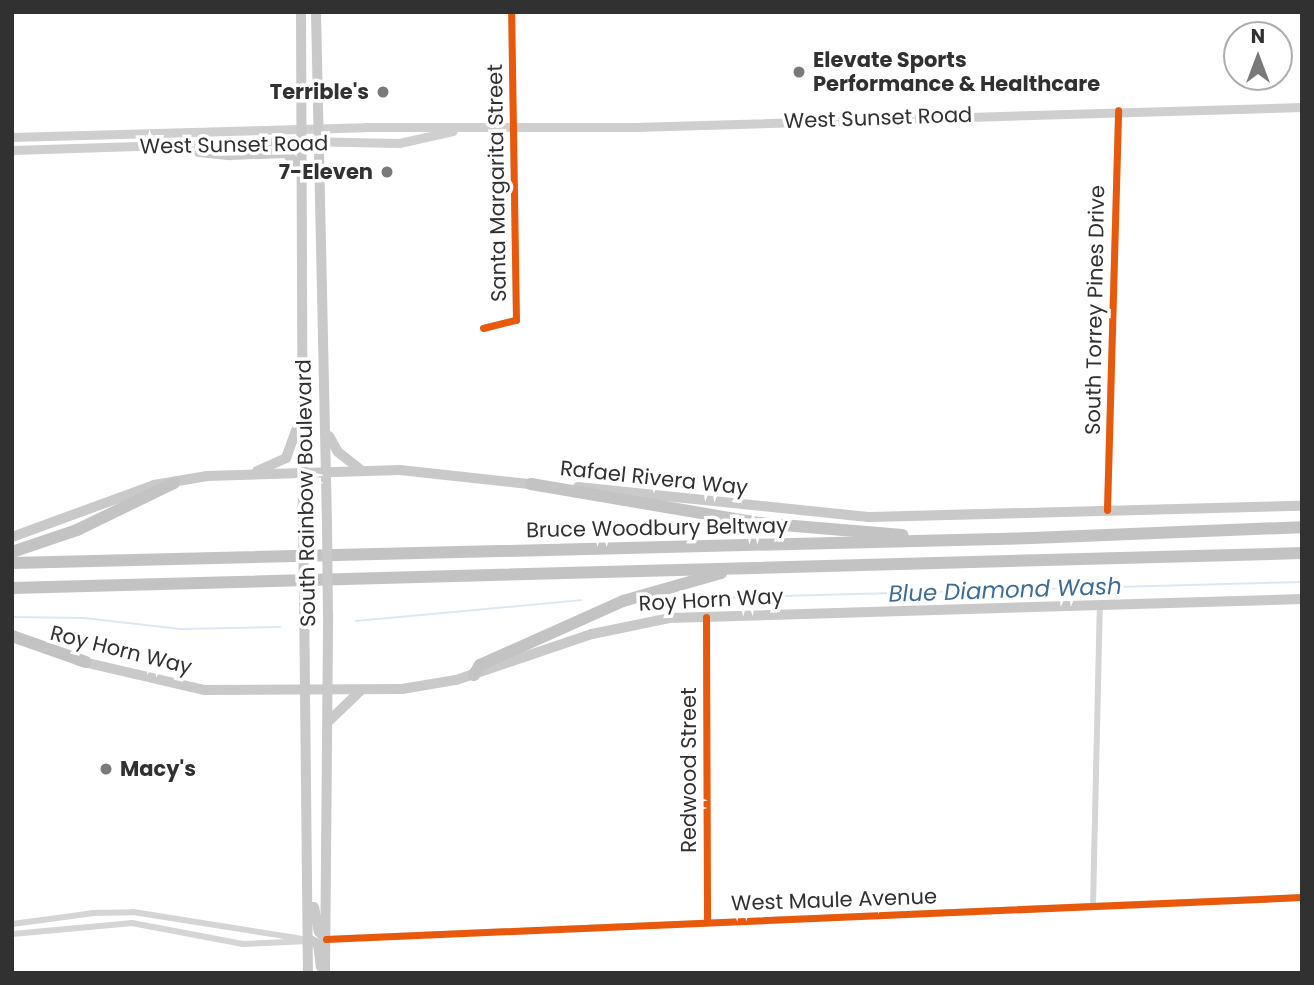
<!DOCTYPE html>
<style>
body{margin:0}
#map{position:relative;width:1314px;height:985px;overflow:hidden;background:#fff;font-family:Poppins,sans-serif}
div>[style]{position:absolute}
.stream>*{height:2px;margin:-1px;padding:0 1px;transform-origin:1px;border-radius:1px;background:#dbe8f3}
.street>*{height:6px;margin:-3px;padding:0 3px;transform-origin:3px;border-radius:3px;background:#d5d5d5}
.secondary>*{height:9px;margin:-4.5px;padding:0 4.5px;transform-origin:4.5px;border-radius:4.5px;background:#cfcfcf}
.primary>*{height:10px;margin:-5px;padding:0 5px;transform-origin:5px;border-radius:5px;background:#c9c9c9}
.highway>*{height:12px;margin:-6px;padding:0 6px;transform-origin:6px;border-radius:6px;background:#c3c3c3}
.primary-bridge>*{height:10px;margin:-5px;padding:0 5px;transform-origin:5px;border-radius:5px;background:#c9c9c9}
.cycleway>*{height:7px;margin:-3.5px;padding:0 3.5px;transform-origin:3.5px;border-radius:3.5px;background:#e8590c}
.dots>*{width:19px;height:19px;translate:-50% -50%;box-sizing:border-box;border:4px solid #fff;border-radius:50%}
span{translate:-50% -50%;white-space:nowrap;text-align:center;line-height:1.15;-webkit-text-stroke:7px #fff;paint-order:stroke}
.poi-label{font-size:21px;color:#313131;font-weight:700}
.left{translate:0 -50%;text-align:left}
.right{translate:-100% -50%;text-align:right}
.street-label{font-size:21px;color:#313131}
.water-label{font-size:23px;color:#3b6e96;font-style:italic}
.frame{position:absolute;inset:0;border:14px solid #313131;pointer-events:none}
.north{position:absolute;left:1223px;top:21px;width:70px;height:70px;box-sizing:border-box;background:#fff;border:2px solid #adadad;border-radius:50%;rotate:0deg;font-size:19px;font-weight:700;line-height:28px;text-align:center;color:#313131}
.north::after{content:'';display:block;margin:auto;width:24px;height:32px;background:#797979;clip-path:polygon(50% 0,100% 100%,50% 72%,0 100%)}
</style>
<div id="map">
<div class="stream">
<div style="left:709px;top:598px;width:593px;rotate:-1.55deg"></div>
<div style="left:12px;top:617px;width:72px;rotate:0.8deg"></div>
<div style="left:84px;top:618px;width:97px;rotate:6.5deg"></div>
<div style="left:180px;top:629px;width:100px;rotate:-1.1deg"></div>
<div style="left:356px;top:621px;width:226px;rotate:-5.3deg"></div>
</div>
<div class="street">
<div style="left:483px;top:328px;width:34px;rotate:-14deg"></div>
<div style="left:516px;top:320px;width:308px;rotate:-90.9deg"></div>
<div style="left:1107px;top:510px;width:400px;rotate:-88.4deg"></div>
<div style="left:706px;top:617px;width:305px;rotate:89.8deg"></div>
<div style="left:1093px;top:906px;width:302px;rotate:-88.7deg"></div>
<div style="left:12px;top:924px;width:83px;rotate:-7.6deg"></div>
<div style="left:94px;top:913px;width:39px;rotate:-1deg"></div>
<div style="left:133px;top:912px;width:178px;rotate:9deg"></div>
<div style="left:12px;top:934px;width:121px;rotate:-5.2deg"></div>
<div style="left:132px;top:923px;width:113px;rotate:10.7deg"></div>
<div style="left:243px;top:944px;width:65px;rotate:-2.6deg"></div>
<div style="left:326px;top:939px;width:977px;rotate:-2.46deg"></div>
</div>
<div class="secondary">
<div style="left:12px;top:137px;width:353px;rotate:-1.6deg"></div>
<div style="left:365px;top:127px;width:270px"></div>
<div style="left:635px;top:127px;width:667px;rotate:-1.72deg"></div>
<div style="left:12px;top:150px;width:289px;rotate:-1.8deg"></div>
<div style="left:301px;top:141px;width:98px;rotate:1.2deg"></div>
<div style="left:399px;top:143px;width:55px;rotate:-12.5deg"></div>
</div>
<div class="primary">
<div style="left:301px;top:12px;width:514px;rotate:89.78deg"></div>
<div style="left:316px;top:12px;width:513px;rotate:88.77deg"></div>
<div style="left:181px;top:144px;width:20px;rotate:24deg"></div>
<div style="left:199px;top:152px;width:31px;rotate:6deg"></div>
<div style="left:230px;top:155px;width:56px;rotate:-2deg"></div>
<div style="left:286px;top:153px;width:20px;rotate:45deg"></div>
<div style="left:329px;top:436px;width:18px;rotate:61deg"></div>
<div style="left:338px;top:452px;width:29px;rotate:38deg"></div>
<div style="left:257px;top:471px;width:32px;rotate:-24deg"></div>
<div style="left:286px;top:458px;width:32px;rotate:-70deg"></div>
<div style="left:578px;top:487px;width:294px;rotate:5.9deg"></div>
<div style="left:870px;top:517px;width:432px;rotate:-1.5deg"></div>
<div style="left:12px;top:537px;width:151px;rotate:-20.1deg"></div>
<div style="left:154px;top:485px;width:54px;rotate:-9.6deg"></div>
<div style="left:207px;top:476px;width:193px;rotate:-1.8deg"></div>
<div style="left:400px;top:470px;width:139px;rotate:6.2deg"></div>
<div style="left:304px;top:595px;width:378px;rotate:89.4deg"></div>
<div style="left:79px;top:661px;width:129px;rotate:13deg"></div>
<div style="left:205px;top:690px;width:197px;rotate:-0.3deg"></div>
<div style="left:402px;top:689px;width:55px;rotate:-9.5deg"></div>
<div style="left:456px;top:680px;width:144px;rotate:-18.7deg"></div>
<div style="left:592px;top:634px;width:80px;rotate:-11.6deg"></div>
<div style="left:670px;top:618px;width:632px;rotate:-1.72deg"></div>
<div style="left:330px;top:720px;width:42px;rotate:-44deg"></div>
<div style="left:314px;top:907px;width:25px;rotate:79deg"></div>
<div style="left:319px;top:932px;width:10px;rotate:45deg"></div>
<div style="left:310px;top:940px;width:9px;rotate:27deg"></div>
<div style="left:318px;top:944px;width:23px;rotate:83deg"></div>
<div style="left:325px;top:973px;width:359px;rotate:-89.5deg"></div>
</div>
<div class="highway">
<div style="left:531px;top:484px;width:232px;rotate:9.7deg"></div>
<div style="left:760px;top:523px;width:143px;rotate:4.8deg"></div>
<div style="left:12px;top:552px;width:69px;rotate:-18.7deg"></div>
<div style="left:77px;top:530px;width:108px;rotate:-25.9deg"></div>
<div style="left:12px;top:563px;width:1020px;rotate:-1.4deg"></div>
<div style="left:1032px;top:538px;width:270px;rotate:-2.3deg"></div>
<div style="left:12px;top:588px;width:1290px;rotate:-1.55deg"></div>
<div style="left:12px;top:636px;width:78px;rotate:19.4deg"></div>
<div style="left:474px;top:675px;width:12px;rotate:-59deg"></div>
<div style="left:480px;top:665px;width:157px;rotate:-24.1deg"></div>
<div style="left:623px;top:601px;width:102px;rotate:-15.9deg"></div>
</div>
<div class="primary-bridge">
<div style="left:327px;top:525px;width:89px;rotate:89.4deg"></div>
<div style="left:303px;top:526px;width:69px;rotate:89.2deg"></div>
</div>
<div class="cycleway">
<div style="left:483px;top:328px;width:34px;rotate:-14deg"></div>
<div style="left:516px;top:320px;width:308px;rotate:-90.9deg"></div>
<div style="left:1107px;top:510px;width:400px;rotate:-88.4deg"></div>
<div style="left:706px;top:617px;width:305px;rotate:89.8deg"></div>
<div style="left:326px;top:939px;width:977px;rotate:-2.46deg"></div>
</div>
<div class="dots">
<div style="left:799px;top:72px;background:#797979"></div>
<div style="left:383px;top:92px;background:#797979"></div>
<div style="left:387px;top:172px;background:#797979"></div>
<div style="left:106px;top:769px;background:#797979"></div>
</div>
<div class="poi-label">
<span class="left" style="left:813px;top:72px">Elevate Sports<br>Performance &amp; Healthcare</span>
<span class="right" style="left:369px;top:92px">Terrible's</span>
<span class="right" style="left:373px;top:172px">7-Eleven</span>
<span class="left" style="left:120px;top:769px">Macy's</span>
</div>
<div class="street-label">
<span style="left:878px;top:118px;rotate:-2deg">West Sunset Road</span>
<span style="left:234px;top:145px;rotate:-1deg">West Sunset Road</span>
<span style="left:497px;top:183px;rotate:-91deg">Santa Margarita Street</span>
<span style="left:1095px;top:310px;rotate:-89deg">South Torrey Pines Drive</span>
<span style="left:654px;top:478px;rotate:6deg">Rafael Rivera Way</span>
<span style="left:306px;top:493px;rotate:-91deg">South Rainbow Boulevard</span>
<span style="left:657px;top:528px;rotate:-1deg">Bruce Woodbury Beltway</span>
<span style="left:711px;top:600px;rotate:-3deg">Roy Horn Way</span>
<span style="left:121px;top:650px;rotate:14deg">Roy Horn Way</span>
<span style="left:689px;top:770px;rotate:-90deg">Redwood Street</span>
<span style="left:834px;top:900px;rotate:-2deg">West Maule Avenue</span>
</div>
<div class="water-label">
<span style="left:1005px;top:590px;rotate:-2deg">Blue Diamond Wash</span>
</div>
<div class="frame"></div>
<div class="north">N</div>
</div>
